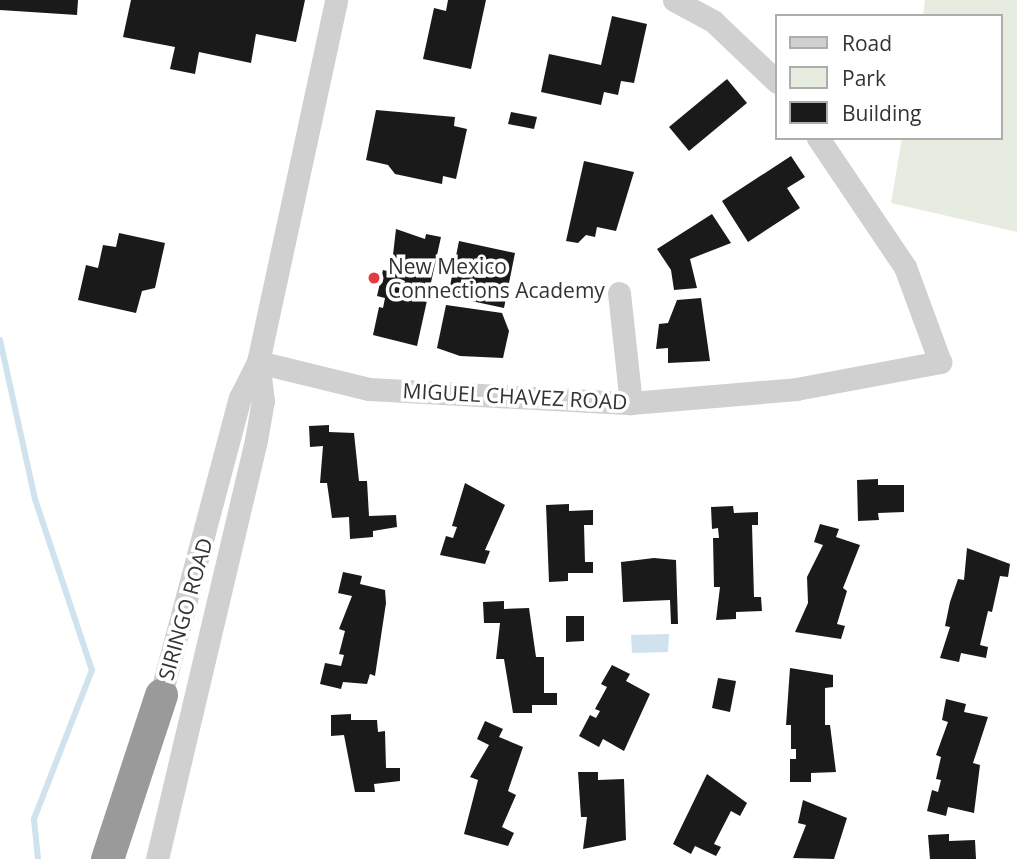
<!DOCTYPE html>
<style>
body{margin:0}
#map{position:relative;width:1017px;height:859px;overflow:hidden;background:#fff;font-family:"Open Sans",sans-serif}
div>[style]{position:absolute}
.green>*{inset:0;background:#e6ecdf}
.water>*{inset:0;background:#cfe2ee}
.stream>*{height:6px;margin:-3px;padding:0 3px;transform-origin:3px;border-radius:3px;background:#cfe2ee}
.building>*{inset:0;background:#1a1a1a}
.minor>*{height:23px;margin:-11.5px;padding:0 11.5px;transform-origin:11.5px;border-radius:11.5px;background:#d0d0d0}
.highway>*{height:33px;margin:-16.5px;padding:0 16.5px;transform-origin:16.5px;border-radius:16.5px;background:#9a9a9a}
.dots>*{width:19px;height:19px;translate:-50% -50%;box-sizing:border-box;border:4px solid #fff;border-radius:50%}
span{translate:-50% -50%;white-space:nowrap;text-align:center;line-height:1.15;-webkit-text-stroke:7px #fff;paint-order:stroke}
.poi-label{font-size:21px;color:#333}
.left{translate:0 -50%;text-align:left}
.street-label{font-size:21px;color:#333}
.legend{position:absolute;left:775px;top:14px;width:228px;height:126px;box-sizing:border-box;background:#fff;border:2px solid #adadad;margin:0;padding:9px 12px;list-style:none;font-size:21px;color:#333}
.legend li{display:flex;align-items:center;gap:14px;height:35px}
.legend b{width:35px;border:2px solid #adadad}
</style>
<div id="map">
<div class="green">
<div style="clip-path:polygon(925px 0,1017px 0,1017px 232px,891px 203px,902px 138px,1001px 138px,1001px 16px,923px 16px)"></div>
</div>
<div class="water">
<div style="clip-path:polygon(669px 634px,668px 652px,632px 653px,631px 635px)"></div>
</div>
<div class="stream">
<div style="left:0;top:340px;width:163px;rotate:77.6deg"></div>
<div style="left:35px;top:499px;width:180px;rotate:71.6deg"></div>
<div style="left:92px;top:670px;width:160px;rotate:111.3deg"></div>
<div style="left:34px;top:819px;width:40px;rotate:84.3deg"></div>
</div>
<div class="building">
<div style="clip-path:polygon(0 0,78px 0,77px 15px,0 10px)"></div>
<div style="clip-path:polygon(131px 0,305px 0,296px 42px,256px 34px,251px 63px,199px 52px,195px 74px,170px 69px,175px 47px,123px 37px)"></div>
<div style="clip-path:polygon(448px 0,486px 0,471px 69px,423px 59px,434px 8px,446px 11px)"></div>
<div style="clip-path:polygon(612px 16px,647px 24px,634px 83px,621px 81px,618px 95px,604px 92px,601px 105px,541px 92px,549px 54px,601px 65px)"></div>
<div style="clip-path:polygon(727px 79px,747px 103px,689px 151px,669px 127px)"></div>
<div style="clip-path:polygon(376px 110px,455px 117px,454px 126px,467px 129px,456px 179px,443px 176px,442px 184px,395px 174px,388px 165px,366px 160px)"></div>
<div style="clip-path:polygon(511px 112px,537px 117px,534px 129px,508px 124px)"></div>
<div style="clip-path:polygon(791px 156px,805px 177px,787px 188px,800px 208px,748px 242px,722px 201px)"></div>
<div style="clip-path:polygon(584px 161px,634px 172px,616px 231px,597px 227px,595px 237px,586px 235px,578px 243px,566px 241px)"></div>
<div style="clip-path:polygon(712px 214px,731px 243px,690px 259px,697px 288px,674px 290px,671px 270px,657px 249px)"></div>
<div style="clip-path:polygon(396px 229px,425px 239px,426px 234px,441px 237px,417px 346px,373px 335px,379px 307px,383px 308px,385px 298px,377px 296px,383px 270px,391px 272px)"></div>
<div style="clip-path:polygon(119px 233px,165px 243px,155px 288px,142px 291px,136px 313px,78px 300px,86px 265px,98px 268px,103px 245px,116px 247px)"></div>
<div style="clip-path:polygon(459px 241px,515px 253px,504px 308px,448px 296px)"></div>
<div style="clip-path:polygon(701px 298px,710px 361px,668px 363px,668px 348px,656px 349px,659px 324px,668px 323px,677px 300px)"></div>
<div style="clip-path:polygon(446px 305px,502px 313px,509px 331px,503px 358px,460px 356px,437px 348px)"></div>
<div style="clip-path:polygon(329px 425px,329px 432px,354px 433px,359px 481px,367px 481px,369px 516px,396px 515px,397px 527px,373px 531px,373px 537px,350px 539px,349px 517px,332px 518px,327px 483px,320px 483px,323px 446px,310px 447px,309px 426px)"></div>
<div style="clip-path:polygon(878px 479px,878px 485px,904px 485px,904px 512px,878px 513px,879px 520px,858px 521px,857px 480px)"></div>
<div style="clip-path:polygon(465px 483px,505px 505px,485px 550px,490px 551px,485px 564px,440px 555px,446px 536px,453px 538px,457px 527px,452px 526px)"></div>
<div style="clip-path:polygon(569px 504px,569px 511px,593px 510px,593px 525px,584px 525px,585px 562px,593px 562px,593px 573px,568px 573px,568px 581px,549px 582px,546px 505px)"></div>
<div style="clip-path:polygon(733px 506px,734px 513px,758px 512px,758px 525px,752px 525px,754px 597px,761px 597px,762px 611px,736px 612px,736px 619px,716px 620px,720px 587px,714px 587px,713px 538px,719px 538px,718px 528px,712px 529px,711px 507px)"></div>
<div style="clip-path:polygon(820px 524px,839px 529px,836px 537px,860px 545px,843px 588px,847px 591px,837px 624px,845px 626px,841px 639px,795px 632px,808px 603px,807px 577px,823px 545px,814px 542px)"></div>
<div style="clip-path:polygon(967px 548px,1010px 564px,1008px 577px,1000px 576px,992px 612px,988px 611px,980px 645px,988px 647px,986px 658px,961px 653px,959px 662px,940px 658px,950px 627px,945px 626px,950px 602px,958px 579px,964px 580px)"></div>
<div style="clip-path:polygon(654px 558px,676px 560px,678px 624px,671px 624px,670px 600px,623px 602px,621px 562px)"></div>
<div style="clip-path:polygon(343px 572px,362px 576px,360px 584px,385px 590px,386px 603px,375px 676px,370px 674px,367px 684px,343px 682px,341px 689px,320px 684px,325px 663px,341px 666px,344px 655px,339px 654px,345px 631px,339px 629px,352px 596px,338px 593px)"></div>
<div style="clip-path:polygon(504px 601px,504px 609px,529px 608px,536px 657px,544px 657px,544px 693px,557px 693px,557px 705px,532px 705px,532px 713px,513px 713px,504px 659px,496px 659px,500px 623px,484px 623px,483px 602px)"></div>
<div style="clip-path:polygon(566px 616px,584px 616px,584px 641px,566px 642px)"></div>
<div style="clip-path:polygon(612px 665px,630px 674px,626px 681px,650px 694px,624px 751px,603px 739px,599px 747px,579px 736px,590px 715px,596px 718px,600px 711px,595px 709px,607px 687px,601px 684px)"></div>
<div style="clip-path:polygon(790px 668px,833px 675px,833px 687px,825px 688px,825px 725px,830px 725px,836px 772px,811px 773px,811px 782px,790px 782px,790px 759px,796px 759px,796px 749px,791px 749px,791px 725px,786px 725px)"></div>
<div style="clip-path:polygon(718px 678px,736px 681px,730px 712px,712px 708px)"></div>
<div style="clip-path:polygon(946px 699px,966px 704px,964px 712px,988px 717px,973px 763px,980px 765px,974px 813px,948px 807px,946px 816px,927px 811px,932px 790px,938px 792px,941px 780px,936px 779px,941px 757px,936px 755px,948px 722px,942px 720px)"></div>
<div style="clip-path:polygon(351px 714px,351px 720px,377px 720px,378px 732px,385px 731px,386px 768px,400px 768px,400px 781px,374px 784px,375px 792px,355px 792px,344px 735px,331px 736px,331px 715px)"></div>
<div style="clip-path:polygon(485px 721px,503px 729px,499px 737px,523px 747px,508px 791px,516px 795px,502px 827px,514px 833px,508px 846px,464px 834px,478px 780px,470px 777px,489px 745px,477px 739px)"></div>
<div style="clip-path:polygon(578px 772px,598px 772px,598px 780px,624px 779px,626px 840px,583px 849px,587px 817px,581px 817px)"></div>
<div style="clip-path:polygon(707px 774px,747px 803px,740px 816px,731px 811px,714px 844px,721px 847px,716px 856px,695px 846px,691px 854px,673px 844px)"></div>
<div style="clip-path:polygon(803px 800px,847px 818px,834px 859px,793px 858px,806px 825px,798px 823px)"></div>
<div style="clip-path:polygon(949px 834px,949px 841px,975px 840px,976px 859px,930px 859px,928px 835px)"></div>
</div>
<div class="minor">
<div style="left:674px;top:0;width:44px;rotate:28.3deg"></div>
<div style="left:713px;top:21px;width:88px;rotate:43.6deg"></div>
<div style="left:619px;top:293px;width:111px;rotate:83.8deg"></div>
<div style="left:258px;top:362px;width:114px;rotate:13.7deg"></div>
<div style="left:369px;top:389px;width:262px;rotate:3.1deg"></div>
<div style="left:631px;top:403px;width:166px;rotate:-4.8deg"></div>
<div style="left:796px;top:389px;width:147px;rotate:-10.6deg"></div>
<div style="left:940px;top:362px;width:101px;rotate:-110.2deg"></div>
<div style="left:905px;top:267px;width:156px;rotate:-124deg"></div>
<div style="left:157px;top:709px;width:322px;rotate:-75.1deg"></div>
<div style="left:240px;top:398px;width:40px;rotate:-63.4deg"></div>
<div style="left:258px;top:362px;width:370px;rotate:-77.8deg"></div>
<div style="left:157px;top:859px;width:431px;rotate:-76.7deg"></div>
<div style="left:256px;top:440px;width:40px;rotate:-80deg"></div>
<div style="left:263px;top:401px;width:39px;rotate:-97deg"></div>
</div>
<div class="highway">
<div style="left:107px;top:859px;width:173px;rotate:-71.8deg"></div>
</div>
<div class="dots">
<div style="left:374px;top:278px;background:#e63946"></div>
</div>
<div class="poi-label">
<span class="left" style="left:388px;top:278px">New Mexico<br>Connections Academy</span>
</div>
<div class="street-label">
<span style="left:515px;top:396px;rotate:3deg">MIGUEL CHAVEZ ROAD</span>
<span style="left:185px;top:609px;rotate:-74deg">SIRINGO ROAD</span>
</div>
<ul class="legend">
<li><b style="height:9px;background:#d0d0d0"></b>Road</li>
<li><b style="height:19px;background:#e6ecdf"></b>Park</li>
<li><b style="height:19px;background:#1a1a1a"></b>Building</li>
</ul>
</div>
